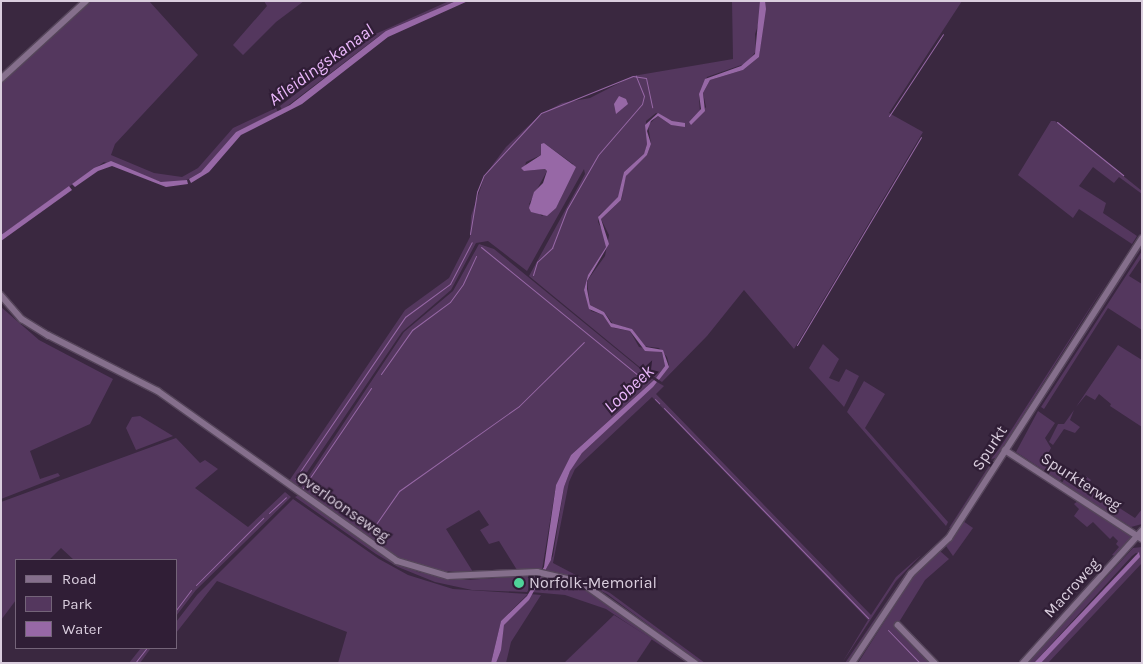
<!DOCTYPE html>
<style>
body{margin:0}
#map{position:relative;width:1143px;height:664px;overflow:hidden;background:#3a2840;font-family:Karla,sans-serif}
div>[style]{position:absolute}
.green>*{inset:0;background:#54375e}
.water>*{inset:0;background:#9768a6}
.stream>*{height:1px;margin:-0.5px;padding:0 0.5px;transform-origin:0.5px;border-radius:0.5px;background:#9768a6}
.roads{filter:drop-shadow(1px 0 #55455a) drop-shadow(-1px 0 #55455a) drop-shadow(0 1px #55455a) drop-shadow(0 -1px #55455a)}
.minor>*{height:5.5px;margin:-2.75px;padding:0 2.75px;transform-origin:2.75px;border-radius:2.75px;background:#856f8c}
.dots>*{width:14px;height:14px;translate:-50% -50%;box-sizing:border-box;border:2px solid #301e36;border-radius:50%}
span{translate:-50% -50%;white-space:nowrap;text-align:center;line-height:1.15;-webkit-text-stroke:4.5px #301e36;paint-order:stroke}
.street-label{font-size:16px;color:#dacede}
.poi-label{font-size:16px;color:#dacede}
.left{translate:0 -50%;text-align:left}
.water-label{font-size:18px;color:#eab7fb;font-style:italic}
.frame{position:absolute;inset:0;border:2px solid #dacede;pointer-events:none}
.legend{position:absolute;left:15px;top:559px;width:162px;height:90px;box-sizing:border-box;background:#301e36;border:1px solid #746479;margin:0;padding:6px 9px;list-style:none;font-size:15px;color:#dacede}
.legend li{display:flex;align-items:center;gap:10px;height:25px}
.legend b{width:25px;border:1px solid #746479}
</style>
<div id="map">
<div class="green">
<div style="clip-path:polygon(90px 1px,149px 1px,198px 55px,115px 144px,111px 155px,154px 173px,182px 177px,198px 168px,233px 128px,276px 108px,278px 112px,236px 132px,201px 172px,189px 179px,177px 183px,161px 182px,104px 162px,1px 235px,1px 80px)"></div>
<div style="clip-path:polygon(264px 1px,304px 1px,276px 22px,243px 55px,233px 45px,267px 6px)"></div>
<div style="clip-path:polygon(449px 1px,456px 1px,379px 36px,282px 110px,280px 106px,371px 36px)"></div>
<div style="clip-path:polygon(evenodd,732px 1px,760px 1px,761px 17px,755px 34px,756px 51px,747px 63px,707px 77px,699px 97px,700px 112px,691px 125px,706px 107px,703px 93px,710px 80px,743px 70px,759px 57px,765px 1px,962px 1px,889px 113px,923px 132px,794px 349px,744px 290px,707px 336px,662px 382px,659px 380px,669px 365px,667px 357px,659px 348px,643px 346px,632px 329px,613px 324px,604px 312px,590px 305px,587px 281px,605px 256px,609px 235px,601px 219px,622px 199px,623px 183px,628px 172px,647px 155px,651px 144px,648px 125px,658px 116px,671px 125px,685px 126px,685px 123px,676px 123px,656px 113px,646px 121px,647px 144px,644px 155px,624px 172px,619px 197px,599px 215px,598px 222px,606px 238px,606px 247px,588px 275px,584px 290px,591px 311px,604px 315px,614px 328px,630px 331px,639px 347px,662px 352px,665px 366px,661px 373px,656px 378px,642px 369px,529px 276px,585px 174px,584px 169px,527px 271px,488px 241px,476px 243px,451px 290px,402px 332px,297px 487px,289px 481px,405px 310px,449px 278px,470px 237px,471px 216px,485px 175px,506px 147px,540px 115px,562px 103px,590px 98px,633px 76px,733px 59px,732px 1px,544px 143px,573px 164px,559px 202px,542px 216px,529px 204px,547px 171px,545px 169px,524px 171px,526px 162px,541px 155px,544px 143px)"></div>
<div style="clip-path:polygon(1051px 121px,1055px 121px,1142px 191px,1142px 194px,1119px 177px,1114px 183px,1093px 167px,1079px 186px,1106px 203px,1103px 213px,1137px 236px,1132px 244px,1079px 209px,1073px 218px,1018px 175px)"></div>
<div style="clip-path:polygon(1142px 243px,1142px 247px,1039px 406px,1038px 404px)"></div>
<div style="clip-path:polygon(479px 244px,494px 249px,654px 380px,571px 455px,556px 485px,542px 570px,517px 570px,499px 541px,489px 544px,480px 530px,489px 525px,479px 510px,446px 529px,473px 572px,437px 571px,415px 565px,388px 552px,300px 489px,404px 332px,453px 291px)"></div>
<div style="clip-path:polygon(1142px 251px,1142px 257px,1129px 276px,1142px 284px,1142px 330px,1108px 308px,1044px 409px,1041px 407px)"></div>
<div style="clip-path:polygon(1111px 275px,996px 458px,991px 459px,999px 449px)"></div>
<div style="clip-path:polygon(1px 307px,39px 340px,113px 379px,90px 424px,30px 451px,40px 479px,58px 473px,60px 476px,1px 499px)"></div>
<div style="clip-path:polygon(823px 344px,839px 359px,829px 378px,839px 382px,846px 369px,859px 376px,844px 407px,809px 368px)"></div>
<div style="clip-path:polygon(1118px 345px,1142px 360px,1142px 427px,1110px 406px,1111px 404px,1099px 394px,1095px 400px,1086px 395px,1076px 407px)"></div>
<div style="clip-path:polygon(864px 381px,885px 394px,865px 428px,948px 522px,946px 526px,847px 412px)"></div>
<div style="clip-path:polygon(657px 382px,664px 386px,656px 394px,871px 615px,896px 577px,921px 555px,896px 581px,842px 663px,868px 620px,652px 397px,575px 469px,569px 482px,553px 563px,610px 593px,705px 663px,700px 663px,607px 594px,571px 576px,545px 571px,553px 556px,564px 487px,571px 468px,582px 453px)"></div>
<div style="clip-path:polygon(1074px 410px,1070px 420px,1080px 427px,1075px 433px,1064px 429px,1053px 445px,1049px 442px,1058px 424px,1064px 424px)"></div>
<div style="clip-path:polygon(1038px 411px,1055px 423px,1045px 438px,1051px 448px,1045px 459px,1065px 473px,1060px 481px,1016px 452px)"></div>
<div style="clip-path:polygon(140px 416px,173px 436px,136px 450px,126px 428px,132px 417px)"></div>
<div style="clip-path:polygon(176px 438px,200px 463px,205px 460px,218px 469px,195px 488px,248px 527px,285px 492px,291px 497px,196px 590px,176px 616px,176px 560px,74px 560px,61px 548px,49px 560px,16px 560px,16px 600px,1px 620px,1px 502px)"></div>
<div style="clip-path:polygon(995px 460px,952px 527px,949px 528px,989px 466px)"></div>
<div style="clip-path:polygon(1067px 474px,1082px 483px,1086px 476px,1091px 480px,1085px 490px,1091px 494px,1093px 491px,1135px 518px,1142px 509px,1142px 524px,1131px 527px,1062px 483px)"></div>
<div style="clip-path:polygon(299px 495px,374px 549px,418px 572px,466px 580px,539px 575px,527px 592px,472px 590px,435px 582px,398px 567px,376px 554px,295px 497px)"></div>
<div style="clip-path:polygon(293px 499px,379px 559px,408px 575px,453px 589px,528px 594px,501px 621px,491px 663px,338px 663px,347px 632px,217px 581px,176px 633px,176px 622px,197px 595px)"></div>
<div style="clip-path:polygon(1079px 500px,1131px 534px,1131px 540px,1116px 556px,1112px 555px,1119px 547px,1116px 544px,1118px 541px,1113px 536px,1110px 539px,1093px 522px,1087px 527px,1074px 516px,1079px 509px,1074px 504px)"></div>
<div style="clip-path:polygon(963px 521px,973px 528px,953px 556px,946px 546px)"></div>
<div style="clip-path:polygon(1142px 547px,1142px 563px,1048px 663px,1041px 663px,1140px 554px,1136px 553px,1132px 556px,1034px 663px,1027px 663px,1133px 548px)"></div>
<div style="clip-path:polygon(940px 551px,949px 559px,925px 580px,896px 627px,931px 663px,858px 663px,916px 572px)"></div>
<div style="clip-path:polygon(923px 558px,907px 573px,848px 663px,845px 663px,906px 573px)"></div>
<div style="clip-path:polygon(542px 576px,582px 586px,692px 663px,687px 663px,606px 609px,565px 595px,531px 592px)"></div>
<div style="clip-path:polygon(530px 594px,541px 595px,511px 642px,506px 663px,496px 663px,504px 625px)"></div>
<div style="clip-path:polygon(614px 615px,652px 639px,636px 663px,564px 663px)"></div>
<div style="clip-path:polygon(141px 648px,151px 648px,140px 663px,129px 663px)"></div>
</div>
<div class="water">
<div style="clip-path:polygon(456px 1px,468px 1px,388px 37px,302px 104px,241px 135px,209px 172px,191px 183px,189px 179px,201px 172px,236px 132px,290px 105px,386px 31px)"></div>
<div style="clip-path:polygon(760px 1px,765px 1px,766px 9px,759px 57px,743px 70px,710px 80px,703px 93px,705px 111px,691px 125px,689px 122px,701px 109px,699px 94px,705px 79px,741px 66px,755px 54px)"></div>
<div style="clip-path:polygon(619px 96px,626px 99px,628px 104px,616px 114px,614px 104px)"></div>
<div style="clip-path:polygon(658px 113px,672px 121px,685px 123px,685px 127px,671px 125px,658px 116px,651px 121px,647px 131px,651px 144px,647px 155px,626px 176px,621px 200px,601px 219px,609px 244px,587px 281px,587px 289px,590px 305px,604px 312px,611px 323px,632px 329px,646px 347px,663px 350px,669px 367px,659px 380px,656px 378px,665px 366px,662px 352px,645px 351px,630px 331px,611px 327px,603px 315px,589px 309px,584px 290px,588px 275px,606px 247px,598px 217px,618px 197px,624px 172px,644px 154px,647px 144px,645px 125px)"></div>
<div style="clip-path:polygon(544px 143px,576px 167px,556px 208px,547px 216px,531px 212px,529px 208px,534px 192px,543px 183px,547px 171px,545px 169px,524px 171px,521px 168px,541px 155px,541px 144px)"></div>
<div style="clip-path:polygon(111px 161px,161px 182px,187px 180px,188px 184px,166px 187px,112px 166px,98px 171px,75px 187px,72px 184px,94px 168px)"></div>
<div style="clip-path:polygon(69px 186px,72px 190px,1px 241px,1px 235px)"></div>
<div style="clip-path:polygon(654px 380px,657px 382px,653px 387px,582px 453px,570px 471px,564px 487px,551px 560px,529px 600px,504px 625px,501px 650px,496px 663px,491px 663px,501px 621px,527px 596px,544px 567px,556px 485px,571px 455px)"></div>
<div style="clip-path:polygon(1139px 552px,1140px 557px,1041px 663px,1034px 663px)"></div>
</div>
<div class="stream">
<div style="left:889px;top:116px;width:98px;rotate:-56.6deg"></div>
<div style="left:1057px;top:122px;width:85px;rotate:38.8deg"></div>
<div style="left:470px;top:234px;width:43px;rotate:-80.5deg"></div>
<div style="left:477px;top:192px;width:18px;rotate:-68deg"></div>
<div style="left:484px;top:175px;width:84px;rotate:-47.4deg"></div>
<div style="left:541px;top:113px;width:99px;rotate:-21.9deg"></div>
<div style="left:633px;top:76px;width:13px;rotate:9deg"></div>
<div style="left:646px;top:78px;width:30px;rotate:78deg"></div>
<div style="left:481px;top:247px;width:203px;rotate:39.2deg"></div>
<div style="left:533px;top:275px;width:14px;rotate:-73deg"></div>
<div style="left:537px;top:262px;width:21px;rotate:-43deg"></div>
<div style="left:552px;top:248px;width:42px;rotate:-69deg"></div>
<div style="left:567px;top:209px;width:62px;rotate:-60.1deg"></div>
<div style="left:598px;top:155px;width:67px;rotate:-49.2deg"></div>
<div style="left:642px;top:104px;width:8px;rotate:-76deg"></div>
<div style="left:644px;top:96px;width:22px;rotate:-112deg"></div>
<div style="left:797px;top:345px;width:242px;rotate:-59.2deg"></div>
<div style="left:381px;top:374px;width:54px;rotate:-54.8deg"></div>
<div style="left:412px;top:330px;width:47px;rotate:-36.4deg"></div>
<div style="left:450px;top:302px;width:22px;rotate:-54deg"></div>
<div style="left:463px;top:284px;width:31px;rotate:-65deg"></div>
<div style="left:655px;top:399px;width:6px;rotate:45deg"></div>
<div style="left:664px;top:408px;width:293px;rotate:45.8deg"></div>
<div style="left:295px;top:479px;width:196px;rotate:-55.8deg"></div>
<div style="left:405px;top:317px;width:56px;rotate:-36.3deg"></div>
<div style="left:450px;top:284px;width:47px;rotate:-62.4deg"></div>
<div style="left:303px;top:488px;width:121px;rotate:-55.8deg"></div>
<div style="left:269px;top:513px;width:23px;rotate:-43deg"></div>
<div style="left:374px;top:527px;width:44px;rotate:-55.2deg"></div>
<div style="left:399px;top:491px;width:147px;rotate:-35.3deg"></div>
<div style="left:519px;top:406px;width:91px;rotate:-44.6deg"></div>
<div style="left:196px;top:585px;width:95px;rotate:-45deg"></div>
<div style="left:176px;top:610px;width:25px;rotate:-53deg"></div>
<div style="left:888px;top:630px;width:46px;rotate:45.9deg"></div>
<div style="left:135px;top:663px;width:18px;rotate:-52deg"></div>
</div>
<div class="roads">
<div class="minor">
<div style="left:1px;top:79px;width:115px;rotate:-42.5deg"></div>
<div style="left:1px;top:295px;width:32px;rotate:49deg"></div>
<div style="left:22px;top:319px;width:31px;rotate:32deg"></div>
<div style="left:48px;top:335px;width:123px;rotate:27deg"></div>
<div style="left:158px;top:391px;width:293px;rotate:35.4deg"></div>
<div style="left:397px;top:561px;width:53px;rotate:16.4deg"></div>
<div style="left:448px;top:576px;width:89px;rotate:-2.6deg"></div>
<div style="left:537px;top:572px;width:45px;rotate:12.8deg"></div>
<div style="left:581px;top:582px;width:140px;rotate:35.4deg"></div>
<div style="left:1005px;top:450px;width:163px;rotate:33deg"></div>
<div style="left:898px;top:625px;width:53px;rotate:45.8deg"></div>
<div style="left:852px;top:663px;width:107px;rotate:-56.5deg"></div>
<div style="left:911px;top:574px;width:52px;rotate:-43.5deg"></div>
<div style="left:949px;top:538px;width:356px;rotate:-57.2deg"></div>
<div style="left:1023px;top:663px;width:178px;rotate:-48deg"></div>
</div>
</div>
<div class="dots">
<div style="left:519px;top:583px;background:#4fd399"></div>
</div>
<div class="street-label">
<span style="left:990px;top:448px;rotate:-57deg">Spurkt</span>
<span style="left:1081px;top:482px;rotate:33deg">Spurkterweg</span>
<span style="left:343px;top:507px;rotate:35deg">Overloonseweg</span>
<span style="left:1072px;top:588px;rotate:-48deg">Macroweg</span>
</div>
<div class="poi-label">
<span class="left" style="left:529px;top:583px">Norfolk-Memorial</span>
</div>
<div class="water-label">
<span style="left:321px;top:65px;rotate:-36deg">Afleidingskanaal</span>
<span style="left:629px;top:389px;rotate:-43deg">Loobeek</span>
</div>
<div class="frame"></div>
<ul class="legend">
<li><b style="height:6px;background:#856f8c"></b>Road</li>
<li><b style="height:14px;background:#54375e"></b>Park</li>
<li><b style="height:14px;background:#9768a6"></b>Water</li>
</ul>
</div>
